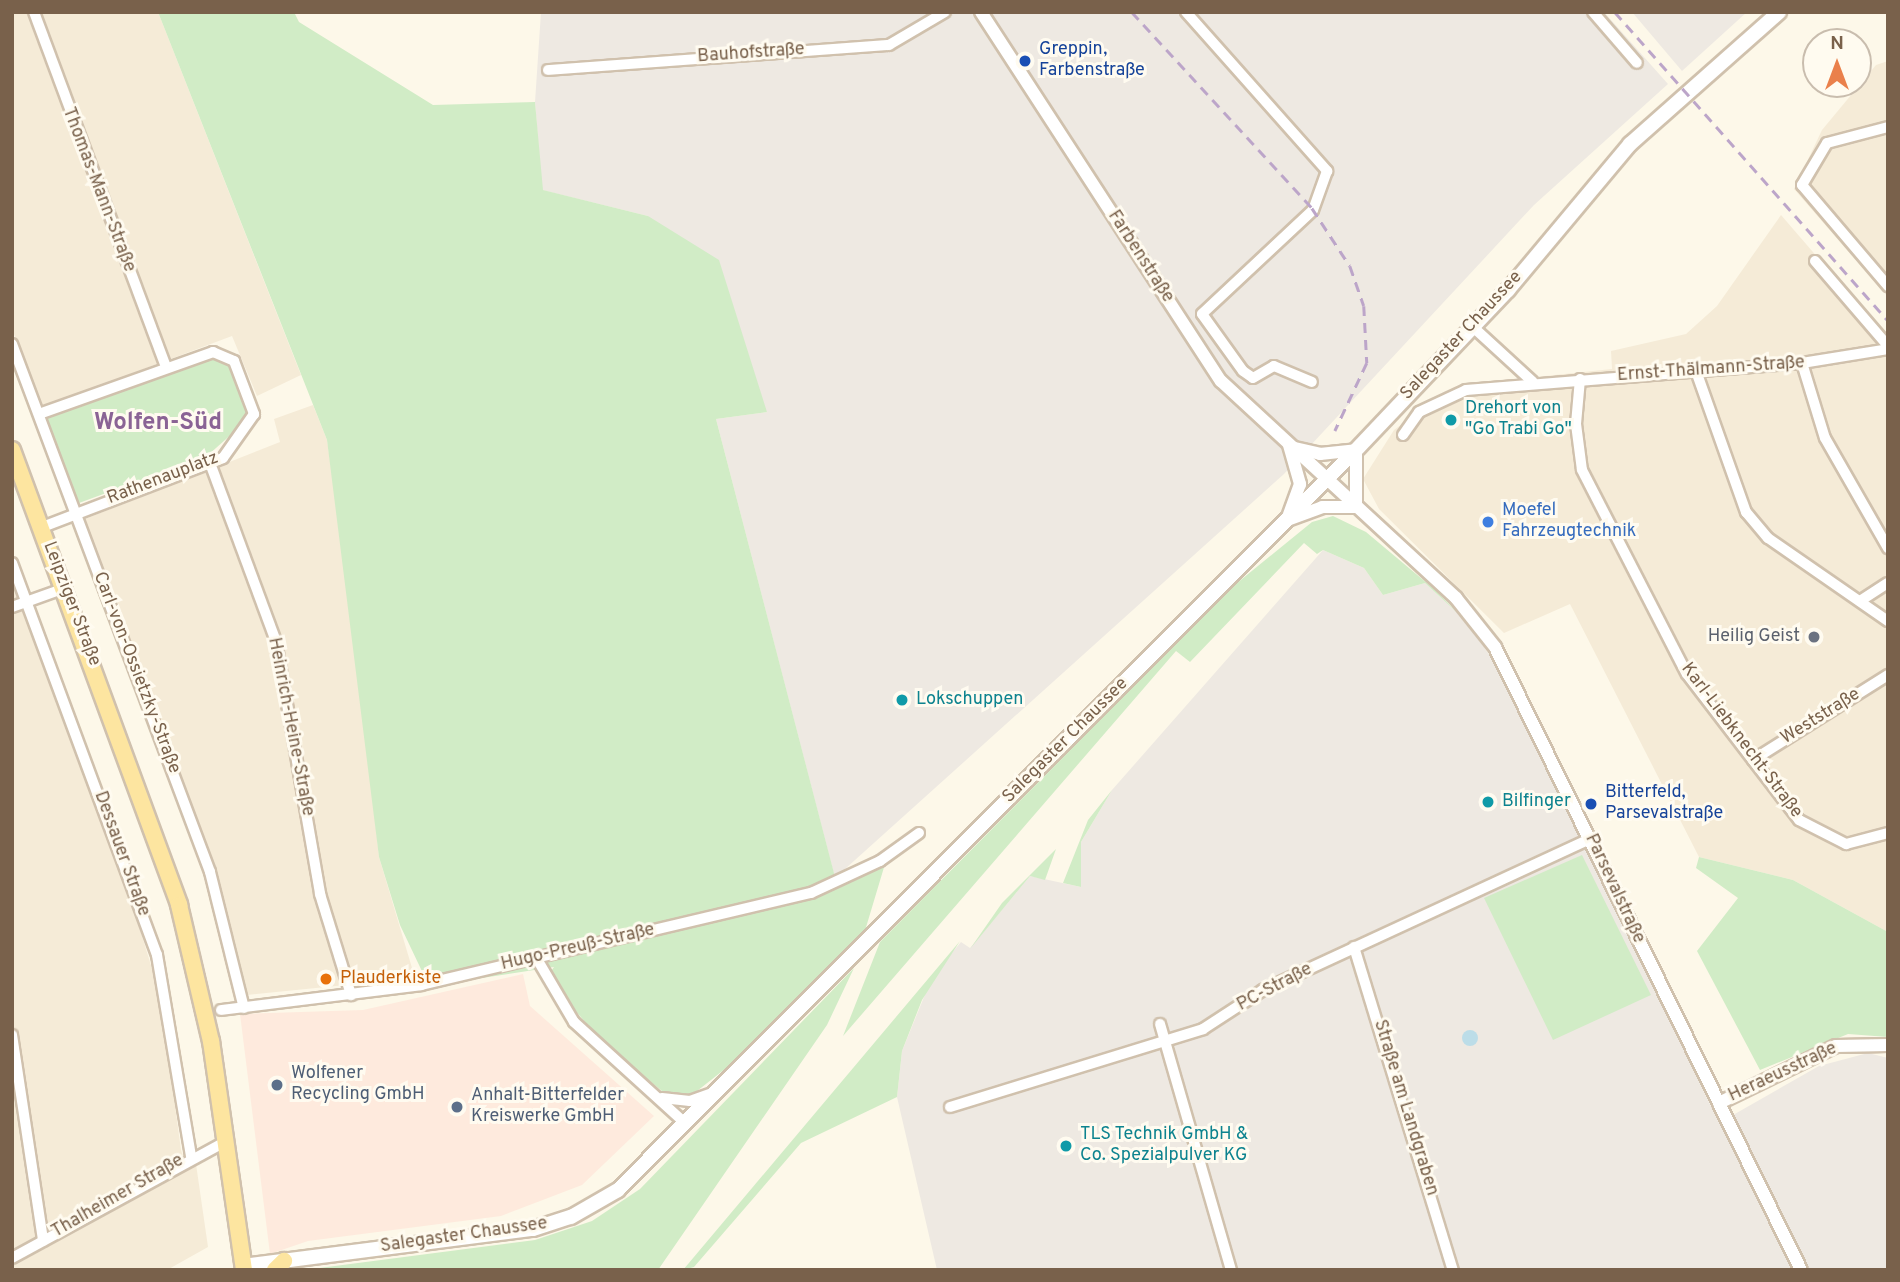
<!DOCTYPE html>
<meta charset="utf-8">
<style>
body{margin:0}
#map{position:relative;width:1900px;height:1282px;overflow:hidden;background:#fdf8e9;font-family:Overpass,sans-serif}
div>[style]{position:absolute}
.residential>*{inset:0;background:#f5ebd7}
.commercial>*{inset:0;background:#feeadd}
.industrial>*{inset:0;background:#eee9e2}
.green>*{inset:0;background:#d1ecc6}
.water>*{inset:0;background:#bcdde8}
.round{border-radius:50%}
.roads{filter:drop-shadow(2px 0 #d0c1ad) drop-shadow(-2px 0 #d0c1ad) drop-shadow(0 2px #d0c1ad) drop-shadow(0 -2px #d0c1ad)}
.minor>*{height:10px;margin:-5px;padding:0 5px;transform-origin:5px;border-radius:5px;background:#fff}
.tertiary>*{height:12px;margin:-6px;padding:0 6px;transform-origin:6px;border-radius:6px;background:#fff}
.secondary>*{height:14px;margin:-7px;padding:0 7px;transform-origin:7px;border-radius:7px;background:#fff}
.primary>*{height:16px;margin:-8px;padding:0 8px;transform-origin:8px;border-radius:8px;background:#fde5a0}
.rail>*{height:2.5px;margin-top:-1.25px;transform-origin:0;background:repeating-linear-gradient(90deg,#bca5c9 0 10px,transparent 0 17px)}
.dots>*{width:19px;height:19px;translate:-50% -50%;box-sizing:border-box;border:4px solid #fffbf0;border-radius:50%}
span{translate:-50% -50%;white-space:nowrap;text-align:center;line-height:1.15;-webkit-text-stroke:6px #fffbf0;paint-order:stroke}
.transit-label{font-size:18px;color:#164399}
.left{translate:0 -50%;text-align:left}
.street-label{font-size:18px;color:#79614b}
.culture-label{font-size:18px;color:#0d838f}
.shop-label{font-size:18px;color:#366cbe}
.worship-label{font-size:18px;color:#5b616d}
.right{translate:-100% -50%;text-align:right}
.food-label{font-size:18px;color:#c56008}
.service-label{font-size:18px;color:#4e5e75}
.district-label{font-size:24px;color:#8a6395;font-weight:700}
.frame{position:absolute;inset:0;border:14px solid #79614b;pointer-events:none}
.north{position:absolute;left:1802px;top:28px;width:70px;height:70px;box-sizing:border-box;background:#fffbf0;border:2px solid #c9bdae;border-radius:50%;rotate:0deg;font-size:19px;font-weight:700;line-height:28px;text-align:center;color:#79614b}
.north::after{content:'';display:block;margin:auto;width:24px;height:32px;background:#ea804b;clip-path:polygon(50% 0,100% 100%,50% 72%,0 100%)}
</style>
<div id="map">
<div class="residential">
<div style="clip-path:polygon(12px 12px,158px 12px,301px 375px,257px 396px,232px 336px,42px 407px,12px 329px)"></div>
<div style="clip-path:polygon(1888px 61px,1888px 297px,1794px 189px,1822px 130px,1876px 65px)"></div>
<div style="clip-path:polygon(1781px 215px,1888px 339px,1888px 932px,1793px 880px,1699px 857px,1570px 604px,1504px 633px,1379px 509px,1363px 479px,1394px 430px,1442px 394px,1478px 383px,1612px 369px,1611px 351px,1686px 334px,1717px 306px)"></div>
<div style="clip-path:polygon(313px 405px,327px 440px,356px 636px,379px 857px,415px 978px,247px 995px,207px 847px,85px 519px,280px 442px,274px 419px)"></div>
<div style="clip-path:polygon(12px 577px,117px 854px,160px 995px,181px 1150px,187px 1169px,196px 1164px,208px 1247px,167px 1270px,12px 1270px)"></div>
</div>
<div class="commercial">
<div style="clip-path:polygon(523px 974px,530px 1006px,654px 1116px,582px 1185px,501px 1216px,308px 1241px,270px 1254px,240px 1014px,363px 1010px)"></div>
</div>
<div class="industrial">
<div style="clip-path:polygon(541px 12px,1604px 12px,1668px 84px,1534px 205px,1284px 474px,835px 878px,716px 419px,767px 412px,648px 216px,542px 190px,535px 102px)"></div>
<div style="clip-path:polygon(1632px 12px,1747px 12px,1682px 71px)"></div>
<div style="clip-path:polygon(1323px 550px,1364px 568px,1383px 595px,1425px 583px,1464px 619px,1500px 670px,1719px 1123px,1819px 1066px,1868px 1053px,1888px 1058px,1888px 1270px,937px 1270px,897px 1097px,902px 1051px,933px 975px,961px 942px,970px 948px,1030px 876px,1081px 887px,1081px 842px,1112px 790px)"></div>
</div>
<div class="green">
<div style="clip-path:polygon(158px 12px,294px 12px,299px 22px,433px 105px,535px 102px,543px 190px,648px 216px,719px 260px,767px 412px,716px 419px,835px 877px,840px 884px,885px 864px,864px 934px,754px 1046px,692px 1095px,662px 1091px,604px 1044px,561px 994px,549px 974px,554px 967px,429px 986px,400px 925px,379px 857px,327px 440px)"></div>
<div style="clip-path:polygon(205px 358px,223px 360px,234px 370px,250px 409px,234px 432px,207px 456px,79px 503px,47px 418px)"></div>
<div style="clip-path:polygon(1333px 516px,1366px 532px,1434px 589px,1464px 619px,1425px 583px,1383px 595px,1364px 568px,1323px 550px,1317px 554px,1304px 543px,1190px 662px,1176px 651px,843px 1036px,880px 942px,1231px 588px,1312px 522px)"></div>
<div style="clip-path:polygon(1112px 790px,1081px 842px,1081px 887px,1063px 883px,1088px 820px)"></div>
<div style="clip-path:polygon(1056px 849px,1045px 880px,1030px 876px,970px 949px,1002px 903px)"></div>
<div style="clip-path:polygon(1582px 855px,1651px 995px,1553px 1040px,1484px 898px)"></div>
<div style="clip-path:polygon(1699px 857px,1793px 880px,1888px 932px,1888px 1037px,1848px 1034px,1760px 1070px,1697px 951px,1738px 898px,1696px 868px)"></div>
<div style="clip-path:polygon(960px 941px,922px 1000px,902px 1051px,897px 1097px,801px 1143px,694px 1267px,683px 1270px)"></div>
<div style="clip-path:polygon(854px 968px,827px 1025px,658px 1270px,304px 1270px,535px 1240px,592px 1221px,640px 1189px)"></div>
</div>
<div class="water">
<div class="round" style="left:1462px;top:1030px;width:16px;height:16px"></div>
</div>
<div class="roads">
<div class="minor">
<div style="left:34px;top:12px;width:378px;rotate:69.6deg"></div>
<div style="left:1186px;top:12px;width:213px;rotate:48.4deg"></div>
<div style="left:1327px;top:171px;width:41px;rotate:109.7deg"></div>
<div style="left:1313px;top:210px;width:152px;rotate:136.9deg"></div>
<div style="left:1202px;top:314px;width:70px;rotate:54.3deg"></div>
<div style="left:1243px;top:371px;width:12px;rotate:35deg"></div>
<div style="left:1253px;top:378px;width:24px;rotate:-30deg"></div>
<div style="left:1274px;top:366px;width:41px;rotate:22.8deg"></div>
<div style="left:1593px;top:12px;width:67px;rotate:49.2deg"></div>
<div style="left:548px;top:70px;width:342px;rotate:-4.2deg"></div>
<div style="left:889px;top:45px;width:65px;rotate:-30.5deg"></div>
<div style="left:1888px;top:127px;width:63px;rotate:165.3deg"></div>
<div style="left:1827px;top:143px;width:49px;rotate:120.8deg"></div>
<div style="left:1802px;top:185px;width:133px;rotate:49.6deg"></div>
<div style="left:1815px;top:261px;width:112px;rotate:49.3deg"></div>
<div style="left:1473px;top:327px;width:81px;rotate:42.5deg"></div>
<div style="left:12px;top:344px;width:564px;rotate:69.44deg"></div>
<div style="left:210px;top:872px;width:140px;rotate:76deg"></div>
<div style="left:1802px;top:363px;width:78px;rotate:73deg"></div>
<div style="left:1825px;top:438px;width:127px;rotate:60.2deg"></div>
<div style="left:1696px;top:371px;width:150px;rotate:70.5deg"></div>
<div style="left:1746px;top:512px;width:34px;rotate:50deg"></div>
<div style="left:1768px;top:538px;width:146px;rotate:34.7deg"></div>
<div style="left:1580px;top:379px;width:45px;rotate:95.1deg"></div>
<div style="left:1576px;top:424px;width:46px;rotate:82.6deg"></div>
<div style="left:1582px;top:470px;width:229px;rotate:62.8deg"></div>
<div style="left:1687px;top:674px;width:184px;rotate:52.5deg"></div>
<div style="left:1799px;top:820px;width:53px;rotate:27.1deg"></div>
<div style="left:1846px;top:844px;width:43px;rotate:-14.7deg"></div>
<div style="left:39px;top:414px;width:185px;rotate:-19.6deg"></div>
<div style="left:213px;top:352px;width:23px;rotate:23deg"></div>
<div style="left:234px;top:361px;width:57px;rotate:69.3deg"></div>
<div style="left:254px;top:414px;width:54px;rotate:125.2deg"></div>
<div style="left:223px;top:458px;width:194px;rotate:159.1deg"></div>
<div style="left:1403px;top:435px;width:28px;rotate:-55deg"></div>
<div style="left:1419px;top:412px;width:52px;rotate:-25.1deg"></div>
<div style="left:1466px;top:390px;width:337px;rotate:-4.6deg"></div>
<div style="left:1802px;top:363px;width:87px;rotate:-9.2deg"></div>
<div style="left:210px;top:463px;width:190px;rotate:69.7deg"></div>
<div style="left:276px;top:641px;width:257px;rotate:80.1deg"></div>
<div style="left:320px;top:894px;width:106px;rotate:72.9deg"></div>
<div style="left:12px;top:563px;width:418px;rotate:69.7deg"></div>
<div style="left:157px;top:955px;width:204px;rotate:80.4deg"></div>
<div style="left:1860px;top:601px;width:33px;rotate:-33deg"></div>
<div style="left:12px;top:607px;width:56px;rotate:-19.7deg"></div>
<div style="left:1753px;top:760px;width:160px;rotate:-32.2deg"></div>
<div style="left:1354px;top:947px;width:338px;rotate:73deg"></div>
<div style="left:537px;top:959px;width:73px;rotate:59.6deg"></div>
<div style="left:574px;top:1022px;width:151px;rotate:42.3deg"></div>
<div style="left:221px;top:1010px;width:202px;rotate:-7.1deg"></div>
<div style="left:421px;top:985px;width:401px;rotate:-13.3deg"></div>
<div style="left:811px;top:893px;width:76px;rotate:-24.9deg"></div>
<div style="left:880px;top:861px;width:48px;rotate:-35.7deg"></div>
<div style="left:1160px;top:1024px;width:256px;rotate:73.9deg"></div>
<div style="left:12px;top:1035px;width:208px;rotate:81.4deg"></div>
<div style="left:662px;top:1098px;width:28px;rotate:6deg"></div>
<div style="left:690px;top:1101px;width:29px;rotate:-20deg"></div>
<div style="left:950px;top:1107px;width:265px;rotate:-17.1deg"></div>
<div style="left:1203px;top:1029px;width:72px;rotate:-33deg"></div>
<div style="left:1263px;top:990px;width:360px;rotate:-24.8deg"></div>
<div style="left:12px;top:1258px;width:245px;rotate:-28.6deg"></div>
</div>
<div class="tertiary">
<div style="left:981px;top:12px;width:440px;rotate:57deg"></div>
<div style="left:1221px;top:381px;width:320px;rotate:42.7deg"></div>
<div style="left:1456px;top:598px;width:63px;rotate:51.5deg"></div>
<div style="left:1495px;top:647px;width:694px;rotate:63.84deg"></div>
<div style="left:1289px;top:445px;width:41px;rotate:74.2deg"></div>
<div style="left:1300px;top:484px;width:38px;rotate:110deg"></div>
<div style="left:1287px;top:520px;width:37px;rotate:-20deg"></div>
<div style="left:1322px;top:507px;width:34px"></div>
<div style="left:1295px;top:448px;width:26px;rotate:13deg"></div>
<div style="left:1320px;top:454px;width:36px;rotate:-6deg"></div>
<div style="left:1356px;top:450px;width:57px;rotate:90deg"></div>
<div style="left:1719px;top:1103px;width:130px;rotate:-26deg"></div>
<div style="left:1836px;top:1046px;width:52px;rotate:-1.1deg"></div>
</div>
<div class="secondary">
<div style="left:243px;top:1266px;width:292px;rotate:-7.3deg"></div>
<div style="left:533px;top:1229px;width:40px;rotate:-18deg"></div>
<div style="left:571px;top:1217px;width:54px;rotate:-29.9deg"></div>
<div style="left:618px;top:1190px;width:1045px;rotate:-45.08deg"></div>
<div style="left:1356px;top:450px;width:221px;rotate:-46.5deg"></div>
<div style="left:1508px;top:290px;width:190px;rotate:-50.1deg"></div>
<div style="left:1630px;top:144px;width:199px;rotate:-41.5deg"></div>
</div>
<div class="primary">
<div style="left:12px;top:450px;width:485px;rotate:69.8deg"></div>
<div style="left:179px;top:905px;width:140px;rotate:76.8deg"></div>
<div style="left:211px;top:1041px;width:231px;rotate:81.8deg"></div>
<div style="left:275px;top:1270px;width:13px;rotate:-45deg"></div>
</div>
</div>
<div class="rail">
<div style="left:1132px;top:12px;width:266px;rotate:47.4deg"></div>
<div style="left:1312px;top:208px;width:69px;rotate:56.8deg"></div>
<div style="left:1350px;top:266px;width:42px;rotate:70.7deg"></div>
<div style="left:1364px;top:306px;width:57px;rotate:87deg"></div>
<div style="left:1367px;top:363px;width:75px;rotate:115.2deg"></div>
<div style="left:1615px;top:12px;width:412px;rotate:48.5deg"></div>
</div>
<div class="dots">
<div style="left:1025px;top:61px;background:#1a4fb4"></div>
<div style="left:1451px;top:420px;background:#0f9aa8"></div>
<div style="left:1488px;top:522px;background:#3f7fe0"></div>
<div style="left:1814px;top:637px;background:#6b7280"></div>
<div style="left:902px;top:700px;background:#0f9aa8"></div>
<div style="left:1488px;top:802px;background:#0f9aa8"></div>
<div style="left:1591px;top:804px;background:#1a4fb4"></div>
<div style="left:326px;top:979px;background:#e8710a"></div>
<div style="left:277px;top:1085px;background:#5c6f8a"></div>
<div style="left:457px;top:1107px;background:#5c6f8a"></div>
<div style="left:1066px;top:1146px;background:#0f9aa8"></div>
</div>
<div class="transit-label">
<span class="left" style="left:1039px;top:61px">Greppin,<br>Farbenstraße</span>
<span class="left" style="left:1605px;top:804px">Bitterfeld,<br>Parsevalstraße</span>
</div>
<div class="street-label">
<span style="left:751px;top:54px;rotate:-4deg">Bauhofstraße</span>
<span style="left:98px;top:190px;rotate:69deg">Thomas-Mann-Straße</span>
<span style="left:1140px;top:257px;rotate:57deg">Farbenstraße</span>
<span style="left:1462px;top:336px;rotate:-47deg">Salegaster Chaussee</span>
<span style="left:1711px;top:370px;rotate:-4deg">Ernst-Thälmann-Straße</span>
<span style="left:163px;top:479px;rotate:-21deg">Rathenauplatz</span>
<span style="left:71px;top:604px;rotate:69deg">Leipziger Straße</span>
<span style="left:136px;top:673px;rotate:69deg">Carl-von-Ossietzky-Straße</span>
<span style="left:1821px;top:717px;rotate:-32deg">Weststraße</span>
<span style="left:290px;top:727px;rotate:79deg">Heinrich-Heine-Straße</span>
<span style="left:1066px;top:741px;rotate:-45deg">Salegaster Chaussee</span>
<span style="left:1741px;top:741px;rotate:53deg">Karl-Liebknecht-Straße</span>
<span style="left:121px;top:854px;rotate:70deg">Dessauer Straße</span>
<span style="left:1614px;top:889px;rotate:65deg">Parsevalstraße</span>
<span style="left:578px;top:948px;rotate:-13deg">Hugo-Preuß-Straße</span>
<span style="left:1275px;top:988px;rotate:-28deg">PC-Straße</span>
<span style="left:1783px;top:1073px;rotate:-25deg">Heraeusstraße</span>
<span style="left:1405px;top:1108px;rotate:73deg">Straße am Landgraben</span>
<span style="left:118px;top:1197px;rotate:-30deg">Thalheimer Straße</span>
<span style="left:464px;top:1236px;rotate:-8deg">Salegaster Chaussee</span>
</div>
<div class="culture-label">
<span class="left" style="left:1465px;top:420px">Drehort von<br>"Go Trabi Go"</span>
<span class="left" style="left:916px;top:700px">Lokschuppen</span>
<span class="left" style="left:1502px;top:802px">Bilfinger</span>
<span class="left" style="left:1080px;top:1146px">TLS Technik GmbH &amp;<br>Co. Spezialpulver KG</span>
</div>
<div class="shop-label">
<span class="left" style="left:1502px;top:522px">Moefel<br>Fahrzeugtechnik</span>
</div>
<div class="worship-label">
<span class="right" style="left:1800px;top:637px">Heilig Geist</span>
</div>
<div class="food-label">
<span class="left" style="left:340px;top:979px">Plauderkiste</span>
</div>
<div class="service-label">
<span class="left" style="left:291px;top:1085px">Wolfener<br>Recycling GmbH</span>
<span class="left" style="left:471px;top:1107px">Anhalt-Bitterfelder<br>Kreiswerke GmbH</span>
</div>
<div class="district-label">
<span style="left:158px;top:424px">Wolfen-Süd</span>
</div>
<div class="frame"></div>
<div class="north">N</div>
</div>
